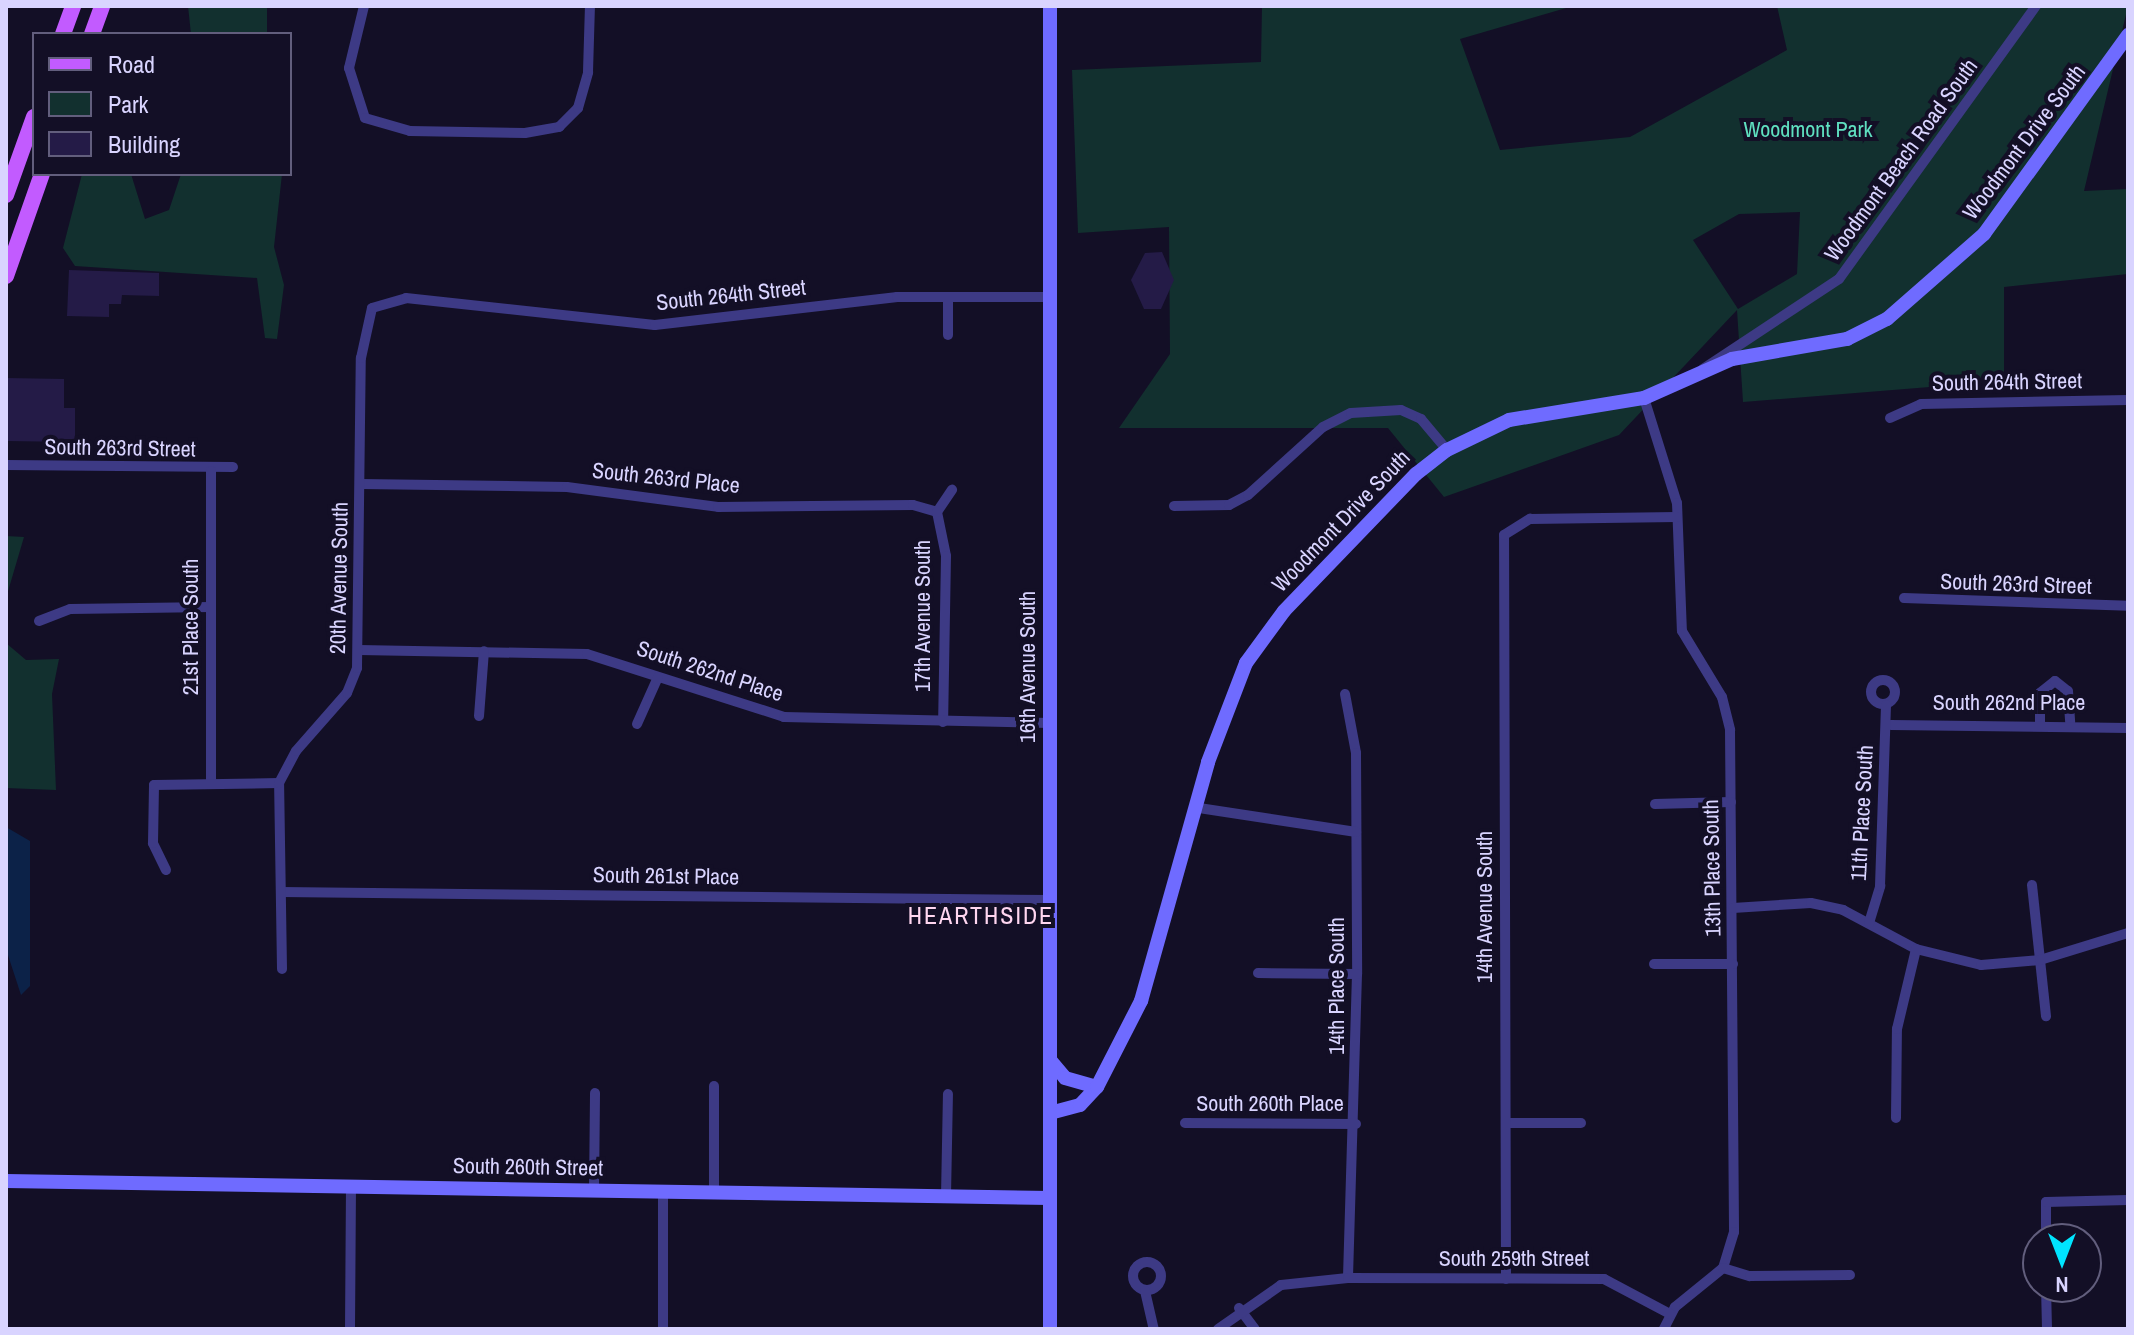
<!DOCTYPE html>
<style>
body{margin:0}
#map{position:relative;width:2134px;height:1335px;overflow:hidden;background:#130f26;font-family:"Archivo Narrow",sans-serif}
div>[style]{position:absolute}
.green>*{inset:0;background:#12302f}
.water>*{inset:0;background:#0c2248}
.building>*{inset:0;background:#241b47}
.street>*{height:10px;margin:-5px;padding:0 5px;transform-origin:5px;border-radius:5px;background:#3d3a85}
.street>.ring{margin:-5px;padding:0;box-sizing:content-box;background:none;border:10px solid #3d3a85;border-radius:50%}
.secondary>*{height:14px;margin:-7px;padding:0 7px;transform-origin:7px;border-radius:7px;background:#6f6bff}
.primary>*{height:16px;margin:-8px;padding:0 8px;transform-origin:8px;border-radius:8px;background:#c25bff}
span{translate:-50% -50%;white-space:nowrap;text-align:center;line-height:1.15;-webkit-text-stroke:8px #130f26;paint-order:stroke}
.park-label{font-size:22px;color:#5fe0c0}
.street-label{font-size:22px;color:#d9d4ff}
.neighbourhood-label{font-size:24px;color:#ffd6f0;letter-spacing:2px}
.frame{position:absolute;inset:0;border:8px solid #d9d4ff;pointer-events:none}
.legend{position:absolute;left:32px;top:32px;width:260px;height:144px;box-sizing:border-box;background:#130f26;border:2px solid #625e7d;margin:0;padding:10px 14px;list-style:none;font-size:24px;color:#d9d4ff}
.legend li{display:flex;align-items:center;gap:16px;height:40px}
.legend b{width:40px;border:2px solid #625e7d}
.north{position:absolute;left:2022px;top:1223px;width:80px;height:80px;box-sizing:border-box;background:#130f26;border:2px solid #625e7d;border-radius:50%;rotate:180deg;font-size:22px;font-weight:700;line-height:32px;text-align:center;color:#d9d4ff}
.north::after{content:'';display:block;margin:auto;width:28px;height:36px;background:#00e5ff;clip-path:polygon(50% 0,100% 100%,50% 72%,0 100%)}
</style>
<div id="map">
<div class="green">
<div style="clip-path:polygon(188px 6px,267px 6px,267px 34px,191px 34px)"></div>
<div style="clip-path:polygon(evenodd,1262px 6px,1573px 6px,1460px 39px,1500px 150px,1630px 137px,1787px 50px,1777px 6px,2128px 6px,2084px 191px,2128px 189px,2128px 274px,2004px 287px,2004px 381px,1743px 402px,1737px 310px,1619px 435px,1444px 497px,1388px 428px,1119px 428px,1170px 354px,1169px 227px,1078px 233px,1072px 70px,1261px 62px,1262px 6px,1800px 212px,1797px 274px,1738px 309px,1693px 240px,1739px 214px,1800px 212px)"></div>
<div style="clip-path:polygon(82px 174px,131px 174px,145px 219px,169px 210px,181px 174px,282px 174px,274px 247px,284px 285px,277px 339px,265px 338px,257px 278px,75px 266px,63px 248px)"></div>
<div style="clip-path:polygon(6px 536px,24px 537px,6px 598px)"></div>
<div style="clip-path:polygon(6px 643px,26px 660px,59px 659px,52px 694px,56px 790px,6px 788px)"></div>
</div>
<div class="water">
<div style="clip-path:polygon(6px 827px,30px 841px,30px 986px,21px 995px,6px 949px)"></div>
</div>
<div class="building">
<div style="clip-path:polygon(1162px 252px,1174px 280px,1161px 309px,1144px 309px,1131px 280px,1145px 253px)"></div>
<div style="clip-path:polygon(69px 270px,159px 273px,159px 296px,122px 295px,121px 304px,109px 304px,109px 317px,67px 316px)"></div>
<div style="clip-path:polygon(6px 378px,64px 379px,64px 408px,75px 408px,75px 442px,6px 441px)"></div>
</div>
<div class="street">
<div style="left:364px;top:6px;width:64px;rotate:103.6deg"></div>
<div style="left:349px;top:68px;width:52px;rotate:72.3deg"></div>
<div style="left:365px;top:118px;width:47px;rotate:16.1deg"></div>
<div style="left:410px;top:131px;width:115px;rotate:1deg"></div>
<div style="left:525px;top:133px;width:35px;rotate:-10deg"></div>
<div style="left:559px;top:127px;width:27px;rotate:-45deg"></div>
<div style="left:578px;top:108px;width:37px;rotate:-74deg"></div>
<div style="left:588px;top:72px;width:66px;rotate:-88.3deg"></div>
<div style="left:948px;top:297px;width:38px;rotate:90deg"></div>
<div style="left:1703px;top:369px;width:163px;rotate:-33.5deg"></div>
<div style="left:1839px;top:279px;width:337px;rotate:-54.2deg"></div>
<div style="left:1644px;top:398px;width:110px;rotate:72.6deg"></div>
<div style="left:1677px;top:503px;width:128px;rotate:87.8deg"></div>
<div style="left:1682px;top:631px;width:77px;rotate:58.8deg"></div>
<div style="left:1722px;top:697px;width:34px;rotate:76deg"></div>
<div style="left:1730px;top:730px;width:502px;rotate:89.54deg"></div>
<div style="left:1734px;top:1232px;width:38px;rotate:107deg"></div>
<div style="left:1723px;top:1268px;width:62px;rotate:140.9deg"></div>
<div style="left:1675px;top:1307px;width:25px;rotate:117deg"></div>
<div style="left:1890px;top:418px;width:34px;rotate:-24deg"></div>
<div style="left:1921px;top:404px;width:207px;rotate:-1.1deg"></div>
<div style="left:6px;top:465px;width:227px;rotate:0.5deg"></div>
<div style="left:361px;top:484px;width:206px;rotate:0.8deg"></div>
<div style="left:567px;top:487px;width:152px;rotate:7.5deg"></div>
<div style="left:718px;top:507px;width:195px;rotate:-0.6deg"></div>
<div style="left:913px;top:505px;width:25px;rotate:16deg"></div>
<div style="left:1174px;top:506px;width:55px;rotate:-1deg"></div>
<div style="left:1229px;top:505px;width:21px;rotate:-28deg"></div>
<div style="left:1248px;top:495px;width:101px;rotate:-42.2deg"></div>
<div style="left:1323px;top:427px;width:31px;rotate:-27deg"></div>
<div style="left:1351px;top:413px;width:50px;rotate:-3.4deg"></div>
<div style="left:1401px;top:410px;width:22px;rotate:24deg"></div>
<div style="left:1421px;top:419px;width:40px;rotate:50deg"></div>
<div style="left:937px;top:512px;width:45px;rotate:78.4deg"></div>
<div style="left:946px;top:556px;width:166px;rotate:91deg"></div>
<div style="left:937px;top:512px;width:27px;rotate:-56deg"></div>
<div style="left:1904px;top:598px;width:224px;rotate:2deg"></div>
<div style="left:39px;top:621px;width:33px;rotate:-21deg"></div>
<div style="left:70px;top:609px;width:141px;rotate:-0.8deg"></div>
<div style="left:359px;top:650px;width:228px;rotate:1deg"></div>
<div style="left:587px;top:654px;width:207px;rotate:17.7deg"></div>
<div style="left:784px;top:717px;width:266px;rotate:1.3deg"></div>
<div class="ring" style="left:1871px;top:680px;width:14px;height:14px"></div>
<div style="left:1345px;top:694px;width:60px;rotate:79.4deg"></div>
<div style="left:1356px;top:753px;width:221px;rotate:89.7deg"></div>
<div style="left:1357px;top:974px;width:304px;rotate:91.7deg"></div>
<div style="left:479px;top:716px;width:65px;rotate:-85.6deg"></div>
<div style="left:2040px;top:722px;width:29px;rotate:-90deg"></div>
<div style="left:2040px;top:693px;width:19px;rotate:-39deg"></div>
<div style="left:2055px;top:681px;width:16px;rotate:38deg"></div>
<div style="left:2068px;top:691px;width:31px;rotate:86deg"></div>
<div style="left:637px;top:724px;width:51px;rotate:-65.9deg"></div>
<div style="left:1891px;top:725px;width:237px;rotate:0.7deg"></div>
<div style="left:211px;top:784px;width:313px;rotate:-90deg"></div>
<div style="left:1655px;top:804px;width:76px;rotate:-1.5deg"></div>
<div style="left:1199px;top:808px;width:159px;rotate:8.7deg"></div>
<div style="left:166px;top:870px;width:30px;rotate:-116deg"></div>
<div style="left:153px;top:843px;width:58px;rotate:-89deg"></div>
<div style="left:154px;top:785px;width:125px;rotate:-0.9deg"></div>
<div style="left:2032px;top:885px;width:132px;rotate:83.9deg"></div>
<div style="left:281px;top:892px;width:769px;rotate:0.6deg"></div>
<div style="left:1733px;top:908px;width:78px;rotate:-3.7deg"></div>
<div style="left:1811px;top:903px;width:33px;rotate:12deg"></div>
<div style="left:1843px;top:910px;width:83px;rotate:28.1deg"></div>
<div style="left:1916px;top:949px;width:67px;rotate:13.8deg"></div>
<div style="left:1981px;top:965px;width:59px;rotate:-4.8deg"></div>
<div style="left:2040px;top:960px;width:92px;rotate:-17.1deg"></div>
<div style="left:1869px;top:923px;width:39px;rotate:-73deg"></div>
<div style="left:1880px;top:886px;width:181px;rotate:-88.1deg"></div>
<div style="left:1654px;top:964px;width:79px"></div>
<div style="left:282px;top:969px;width:186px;rotate:-90.9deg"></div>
<div style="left:279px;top:783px;width:36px;rotate:-62deg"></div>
<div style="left:296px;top:751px;width:77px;rotate:-48.7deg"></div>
<div style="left:347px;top:693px;width:27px;rotate:-68deg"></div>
<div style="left:357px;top:668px;width:310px;rotate:-89.3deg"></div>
<div style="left:361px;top:358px;width:51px;rotate:-77.6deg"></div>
<div style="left:372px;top:308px;width:35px;rotate:-16deg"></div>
<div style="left:406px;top:298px;width:250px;rotate:6.2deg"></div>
<div style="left:655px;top:325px;width:244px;rotate:-6.6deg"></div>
<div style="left:897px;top:297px;width:153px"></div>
<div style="left:1258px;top:973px;width:99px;rotate:0.6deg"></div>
<div style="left:1896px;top:1118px;width:89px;rotate:-89.4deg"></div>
<div style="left:1897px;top:1029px;width:82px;rotate:-76.6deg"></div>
<div style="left:1185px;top:1123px;width:171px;rotate:0.3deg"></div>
<div style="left:1506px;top:1123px;width:75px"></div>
<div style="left:594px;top:1190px;width:97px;rotate:-89.4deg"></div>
<div style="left:714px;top:1192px;width:106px;rotate:-90deg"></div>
<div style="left:946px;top:1196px;width:102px;rotate:-88.9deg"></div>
<div style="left:2046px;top:1239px;width:37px;rotate:-90deg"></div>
<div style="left:2046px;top:1202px;width:82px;rotate:-1.4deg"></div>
<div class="ring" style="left:1133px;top:1262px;width:18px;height:18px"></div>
<div style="left:1723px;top:1268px;width:28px;rotate:17deg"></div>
<div style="left:1750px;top:1276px;width:100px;rotate:-0.6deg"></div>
<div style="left:1506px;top:1279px;width:744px;rotate:-90.15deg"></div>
<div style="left:1504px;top:535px;width:31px;rotate:-32deg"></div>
<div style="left:1530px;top:519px;width:147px;rotate:-0.8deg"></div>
<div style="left:2046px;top:1287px;width:42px;rotate:88.6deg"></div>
<div style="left:1145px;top:1291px;width:39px;rotate:77deg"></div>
<div style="left:1239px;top:1308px;width:26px;rotate:53deg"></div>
<div style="left:350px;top:1329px;width:143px;rotate:-89.6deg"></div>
<div style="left:663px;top:1329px;width:138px;rotate:-90deg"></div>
<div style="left:1218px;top:1329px;width:77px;rotate:-34.9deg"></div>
<div style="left:1281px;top:1285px;width:67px;rotate:-6deg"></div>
<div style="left:1348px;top:1278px;width:256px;rotate:0.2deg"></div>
<div style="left:1604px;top:1279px;width:75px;rotate:27.9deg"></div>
</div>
<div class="secondary">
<div style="left:1050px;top:1060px;width:23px;rotate:50deg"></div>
<div style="left:1065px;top:1078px;width:33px;rotate:16deg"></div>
<div style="left:1050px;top:1113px;width:31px;rotate:-15deg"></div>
<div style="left:1080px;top:1105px;width:25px;rotate:-47deg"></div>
<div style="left:1097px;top:1087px;width:97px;rotate:-62.9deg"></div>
<div style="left:1141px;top:1001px;width:248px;rotate:-74.3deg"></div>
<div style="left:1208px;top:762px;width:106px;rotate:-69deg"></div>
<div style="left:1246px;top:663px;width:64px;rotate:-53.8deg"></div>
<div style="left:1284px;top:611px;width:190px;rotate:-46.1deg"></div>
<div style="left:1416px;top:474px;width:39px;rotate:-38deg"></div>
<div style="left:1447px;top:450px;width:69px;rotate:-25.8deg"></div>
<div style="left:1509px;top:420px;width:137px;rotate:-9.3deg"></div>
<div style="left:1644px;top:398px;width:96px;rotate:-23.9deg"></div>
<div style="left:1732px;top:359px;width:117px;rotate:-9.9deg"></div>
<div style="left:1847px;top:339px;width:45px;rotate:-26.6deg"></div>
<div style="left:1887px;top:319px;width:129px;rotate:-41.2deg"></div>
<div style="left:1984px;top:234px;width:246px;rotate:-54.1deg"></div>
<div style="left:6px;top:1181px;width:1044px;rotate:0.93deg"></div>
<div style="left:1050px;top:1329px;width:1323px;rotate:-90deg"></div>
</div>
<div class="primary">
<div style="left:63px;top:34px;width:30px;rotate:-70deg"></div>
<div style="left:92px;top:34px;width:30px;rotate:-70deg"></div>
<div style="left:6px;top:195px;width:83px;rotate:-70.3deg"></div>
<div style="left:6px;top:276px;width:108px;rotate:-70.6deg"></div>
</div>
<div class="park-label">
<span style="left:1808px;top:130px">Woodmont Park</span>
</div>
<div class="street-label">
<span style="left:2024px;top:142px;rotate:-53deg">Woodmont Drive South</span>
<span style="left:1901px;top:160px;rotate:-54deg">Woodmont Beach Road South</span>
<span style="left:731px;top:295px;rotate:-6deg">South 264th Street</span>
<span style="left:2007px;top:382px;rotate:-1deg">South 264th Street</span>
<span style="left:120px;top:448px;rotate:1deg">South 263rd Street</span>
<span style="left:666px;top:478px;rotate:6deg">South 263rd Place</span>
<span style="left:1341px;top:521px;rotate:-46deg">Woodmont Drive South</span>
<span style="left:339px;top:578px;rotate:-89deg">20th Avenue South</span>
<span style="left:2016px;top:584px;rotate:2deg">South 263rd Street</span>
<span style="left:923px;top:616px;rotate:-90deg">17th Avenue South</span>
<span style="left:191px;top:627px;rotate:-90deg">21st Place South</span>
<span style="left:1028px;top:667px;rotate:-90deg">16th Avenue South</span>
<span style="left:710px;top:671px;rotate:18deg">South 262nd Place</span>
<span style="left:2009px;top:703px">South 262nd Place</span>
<span style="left:1862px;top:813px;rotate:-87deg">11th Place South</span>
<span style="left:1712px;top:868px;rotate:-91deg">13th Place South</span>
<span style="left:666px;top:876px;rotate:1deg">South 261st Place</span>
<span style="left:1485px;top:907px;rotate:-90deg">14th Avenue South</span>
<span style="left:1337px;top:986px;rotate:-90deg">14th Place South</span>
<span style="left:1270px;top:1104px">South 260th Place</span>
<span style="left:528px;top:1167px;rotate:1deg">South 260th Street</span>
<span style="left:1514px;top:1259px">South 259th Street</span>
</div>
<div class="neighbourhood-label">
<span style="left:981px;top:916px">HEARTHSIDE</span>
</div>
<div class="frame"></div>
<ul class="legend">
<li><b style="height:10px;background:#c25bff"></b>Road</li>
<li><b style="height:22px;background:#12302f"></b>Park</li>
<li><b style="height:22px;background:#241b47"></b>Building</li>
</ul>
<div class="north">N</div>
</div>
